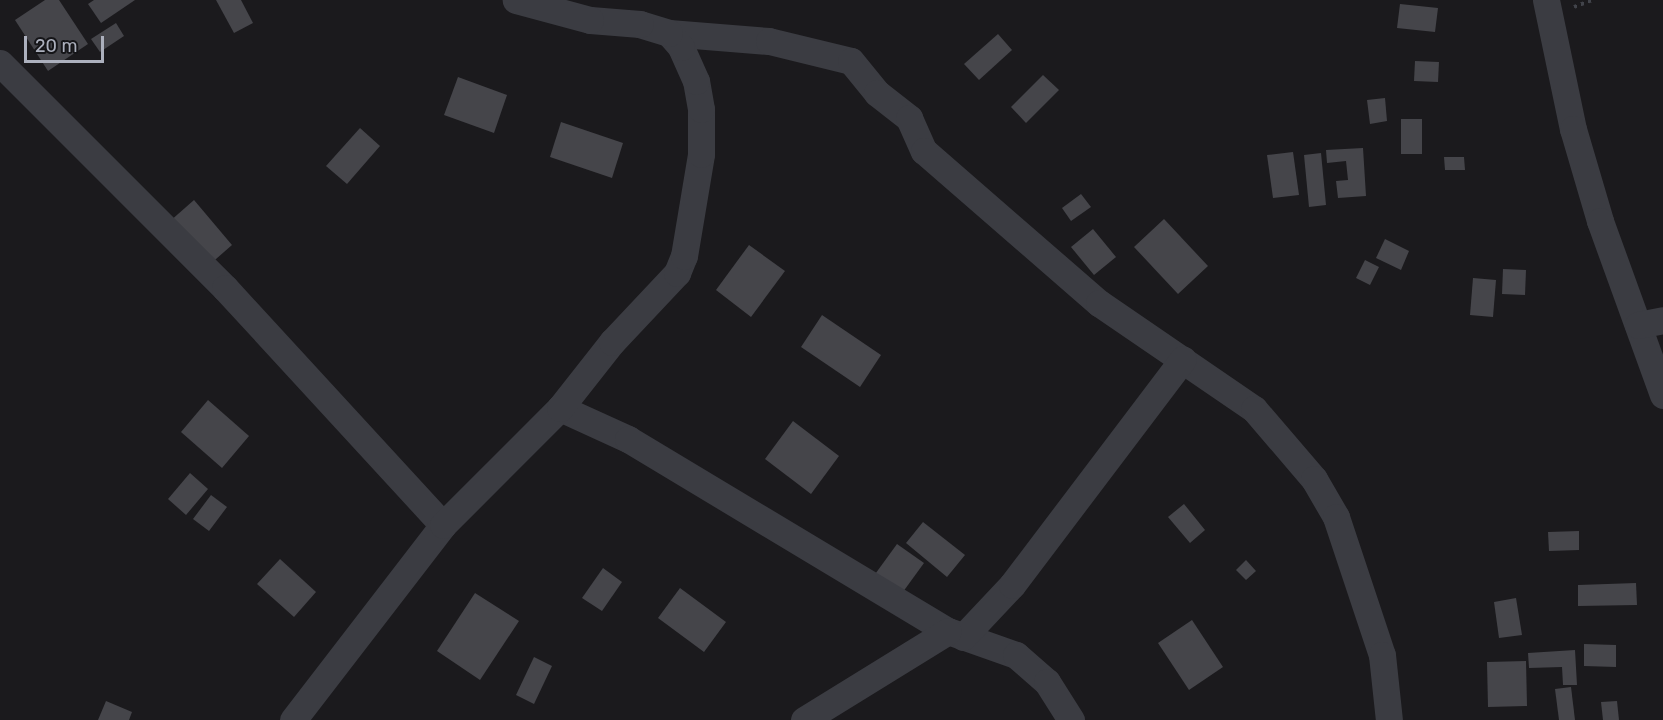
<!DOCTYPE html>
<style>
body{margin:0}
#map{position:relative;width:1663px;height:720px;overflow:hidden;background:#1b1a1d;font-family:Rubik,sans-serif}
div>[style]{position:absolute}
.building>*{inset:0;background:#45454a}
.path>*{height:4px;margin-top:-2px;transform-origin:0;background:repeating-linear-gradient(90deg,#41434a 0 3px,transparent 0 7.5px)}
.street>*{height:27px;margin:-13.5px;padding:0 13.5px;transform-origin:13.5px;border-radius:13.5px;background:#3b3c42}
span{translate:-50% -50%;white-space:nowrap;text-align:center;line-height:1.15;-webkit-text-stroke:6px #151518;paint-order:stroke}
.scale{position:absolute;left:24px;top:36px;width:80px;height:27px;box-sizing:border-box;border:3px solid #acb0bd;border-top:0;padding-left:8px;font-size:18px;line-height:21px;white-space:nowrap;color:#acb0bd;-webkit-text-stroke:4px #151518;paint-order:stroke}
</style>
<div id="map">
<div class="building">
<div style="clip-path:polygon(45px 0,59px 0,88px 44px,48px 71px,15px 20px)"></div>
<div style="clip-path:polygon(94px 0,135px 0,101px 23px,88px 4px)"></div>
<div style="clip-path:polygon(216px 0,241px 0,253px 23px,234px 33px)"></div>
<div style="clip-path:polygon(1400px 4px,1438px 8px,1435px 32px,1397px 28px)"></div>
<div style="clip-path:polygon(116px 23px,124px 36px,100px 52px,91px 39px)"></div>
<div style="clip-path:polygon(998px 34px,1012px 50px,979px 80px,964px 64px)"></div>
<div style="clip-path:polygon(1415px 61px,1439px 62px,1438px 82px,1414px 81px)"></div>
<div style="clip-path:polygon(1043px 75px,1059px 90px,1026px 123px,1011px 107px)"></div>
<div style="clip-path:polygon(458px 77px,507px 95px,494px 133px,444px 115px)"></div>
<div style="clip-path:polygon(1385px 98px,1387px 121px,1370px 124px,1367px 100px)"></div>
<div style="clip-path:polygon(1401px 119px,1422px 119px,1422px 154px,1401px 154px)"></div>
<div style="clip-path:polygon(561px 122px,623px 143px,612px 178px,550px 157px)"></div>
<div style="clip-path:polygon(360px 128px,380px 146px,347px 184px,326px 166px)"></div>
<div style="clip-path:polygon(1363px 148px,1366px 196px,1338px 198px,1336px 181px,1348px 180px,1346px 161px,1327px 163px,1326px 150px)"></div>
<div style="clip-path:polygon(1293px 152px,1299px 195px,1273px 198px,1267px 155px)"></div>
<div style="clip-path:polygon(1321px 153px,1326px 205px,1309px 207px,1304px 155px)"></div>
<div style="clip-path:polygon(1444px 157px,1464px 157px,1465px 170px,1445px 170px)"></div>
<div style="clip-path:polygon(1081px 194px,1091px 207px,1071px 221px,1062px 208px)"></div>
<div style="clip-path:polygon(194px 200px,232px 245px,208px 266px,169px 222px)"></div>
<div style="clip-path:polygon(1164px 219px,1208px 266px,1178px 294px,1134px 247px)"></div>
<div style="clip-path:polygon(1093px 229px,1116px 257px,1094px 275px,1071px 247px)"></div>
<div style="clip-path:polygon(1385px 239px,1409px 251px,1401px 270px,1376px 258px)"></div>
<div style="clip-path:polygon(749px 245px,785px 271px,751px 317px,716px 290px)"></div>
<div style="clip-path:polygon(1365px 260px,1379px 267px,1370px 285px,1356px 278px)"></div>
<div style="clip-path:polygon(1503px 269px,1526px 270px,1525px 295px,1502px 294px)"></div>
<div style="clip-path:polygon(1473px 278px,1496px 280px,1493px 317px,1470px 315px)"></div>
<div style="clip-path:polygon(822px 315px,881px 355px,860px 387px,801px 347px)"></div>
<div style="clip-path:polygon(208px 400px,249px 436px,222px 468px,181px 432px)"></div>
<div style="clip-path:polygon(793px 421px,839px 456px,811px 494px,765px 459px)"></div>
<div style="clip-path:polygon(190px 473px,208px 489px,186px 515px,168px 499px)"></div>
<div style="clip-path:polygon(211px 495px,227px 507px,209px 531px,193px 519px)"></div>
<div style="clip-path:polygon(1184px 504px,1205px 530px,1190px 543px,1168px 517px)"></div>
<div style="clip-path:polygon(923px 522px,965px 555px,947px 577px,906px 543px)"></div>
<div style="clip-path:polygon(1579px 531px,1579px 550px,1549px 551px,1548px 532px)"></div>
<div style="clip-path:polygon(897px 544px,924px 563px,900px 596px,873px 577px)"></div>
<div style="clip-path:polygon(280px 559px,316px 592px,294px 617px,257px 584px)"></div>
<div style="clip-path:polygon(1246px 560px,1256px 571px,1246px 580px,1236px 570px)"></div>
<div style="clip-path:polygon(603px 568px,622px 582px,602px 611px,582px 598px)"></div>
<div style="clip-path:polygon(1636px 583px,1637px 605px,1578px 606px,1578px 585px)"></div>
<div style="clip-path:polygon(680px 588px,726px 622px,704px 652px,658px 618px)"></div>
<div style="clip-path:polygon(475px 593px,519px 621px,480px 680px,437px 651px)"></div>
<div style="clip-path:polygon(1516px 598px,1522px 635px,1499px 638px,1494px 602px)"></div>
<div style="clip-path:polygon(1192px 620px,1223px 667px,1189px 690px,1158px 643px)"></div>
<div style="clip-path:polygon(1584px 644px,1616px 645px,1616px 667px,1584px 666px)"></div>
<div style="clip-path:polygon(1575px 650px,1577px 685px,1563px 685px,1562px 667px,1529px 668px,1528px 653px)"></div>
<div style="clip-path:polygon(534px 657px,552px 666px,534px 704px,516px 695px)"></div>
<div style="clip-path:polygon(1526px 661px,1527px 706px,1488px 707px,1487px 662px)"></div>
<div style="clip-path:polygon(1571px 687px,1575px 720px,1559px 720px,1555px 689px)"></div>
<div style="clip-path:polygon(106px 701px,132px 712px,129px 720px,98px 720px)"></div>
<div style="clip-path:polygon(1617px 701px,1619px 720px,1603px 720px,1601px 702px)"></div>
</div>
<div class="path">
<div style="left:1574px;top:7px;width:19px;rotate:-21deg"></div>
</div>
<div class="street">
<div style="left:1546px;top:0;width:132px;rotate:78.2deg"></div>
<div style="left:1573px;top:129px;width:96px;rotate:73.6deg"></div>
<div style="left:1600px;top:221px;width:185px;rotate:70.1deg"></div>
<div style="left:669px;top:33px;width:100px;rotate:4.6deg"></div>
<div style="left:769px;top:41px;width:84px;rotate:13.7deg"></div>
<div style="left:851px;top:61px;width:41px;rotate:50.9deg"></div>
<div style="left:877px;top:93px;width:41px;rotate:38deg"></div>
<div style="left:909px;top:118px;width:36px;rotate:66deg"></div>
<div style="left:924px;top:151px;width:232px;rotate:41deg"></div>
<div style="left:1099px;top:303px;width:188px;rotate:34.4deg"></div>
<div style="left:1254px;top:409px;width:92px;rotate:49.4deg"></div>
<div style="left:1314px;top:479px;width:44px;rotate:59.9deg"></div>
<div style="left:1336px;top:517px;width:145px;rotate:71.6deg"></div>
<div style="left:1382px;top:655px;width:65px;rotate:83.9deg"></div>
<div style="left:0;top:63px;width:318px;rotate:45deg"></div>
<div style="left:225px;top:288px;width:322px;rotate:47.4deg"></div>
<div style="left:1638px;top:325px;width:25px;rotate:-11deg"></div>
<div style="left:560px;top:408px;width:75px;rotate:24.5deg"></div>
<div style="left:628px;top:439px;width:373px;rotate:31deg"></div>
<div style="left:948px;top:631px;width:72px;rotate:19.4deg"></div>
<div style="left:1016px;top:655px;width:41px;rotate:41.1deg"></div>
<div style="left:1047px;top:682px;width:45px;rotate:57.7deg"></div>
<div style="left:963px;top:637px;width:71px;rotate:-46.7deg"></div>
<div style="left:1012px;top:585px;width:283px;rotate:-52.9deg"></div>
<div style="left:293px;top:720px;width:246px;rotate:-52.4deg"></div>
<div style="left:443px;top:525px;width:165px;rotate:-45deg"></div>
<div style="left:560px;top:408px;width:84px;rotate:-51.8deg"></div>
<div style="left:612px;top:342px;width:95px;rotate:-46.7deg"></div>
<div style="left:677px;top:273px;width:18px;rotate:-68deg"></div>
<div style="left:684px;top:256px;width:103px;rotate:-80.5deg"></div>
<div style="left:701px;top:154px;width:45px;rotate:-90deg"></div>
<div style="left:701px;top:109px;width:28px;rotate:-100deg"></div>
<div style="left:696px;top:81px;width:37px;rotate:-114deg"></div>
<div style="left:681px;top:47px;width:18px;rotate:-131deg"></div>
<div style="left:669px;top:33px;width:30px;rotate:-163deg"></div>
<div style="left:640px;top:24px;width:50px;rotate:-175.4deg"></div>
<div style="left:590px;top:20px;width:77px;rotate:-164.9deg"></div>
<div style="left:804px;top:720px;width:169px;rotate:-31.7deg"></div>
</div>
<div class="scale">20 m</div>
</div>
